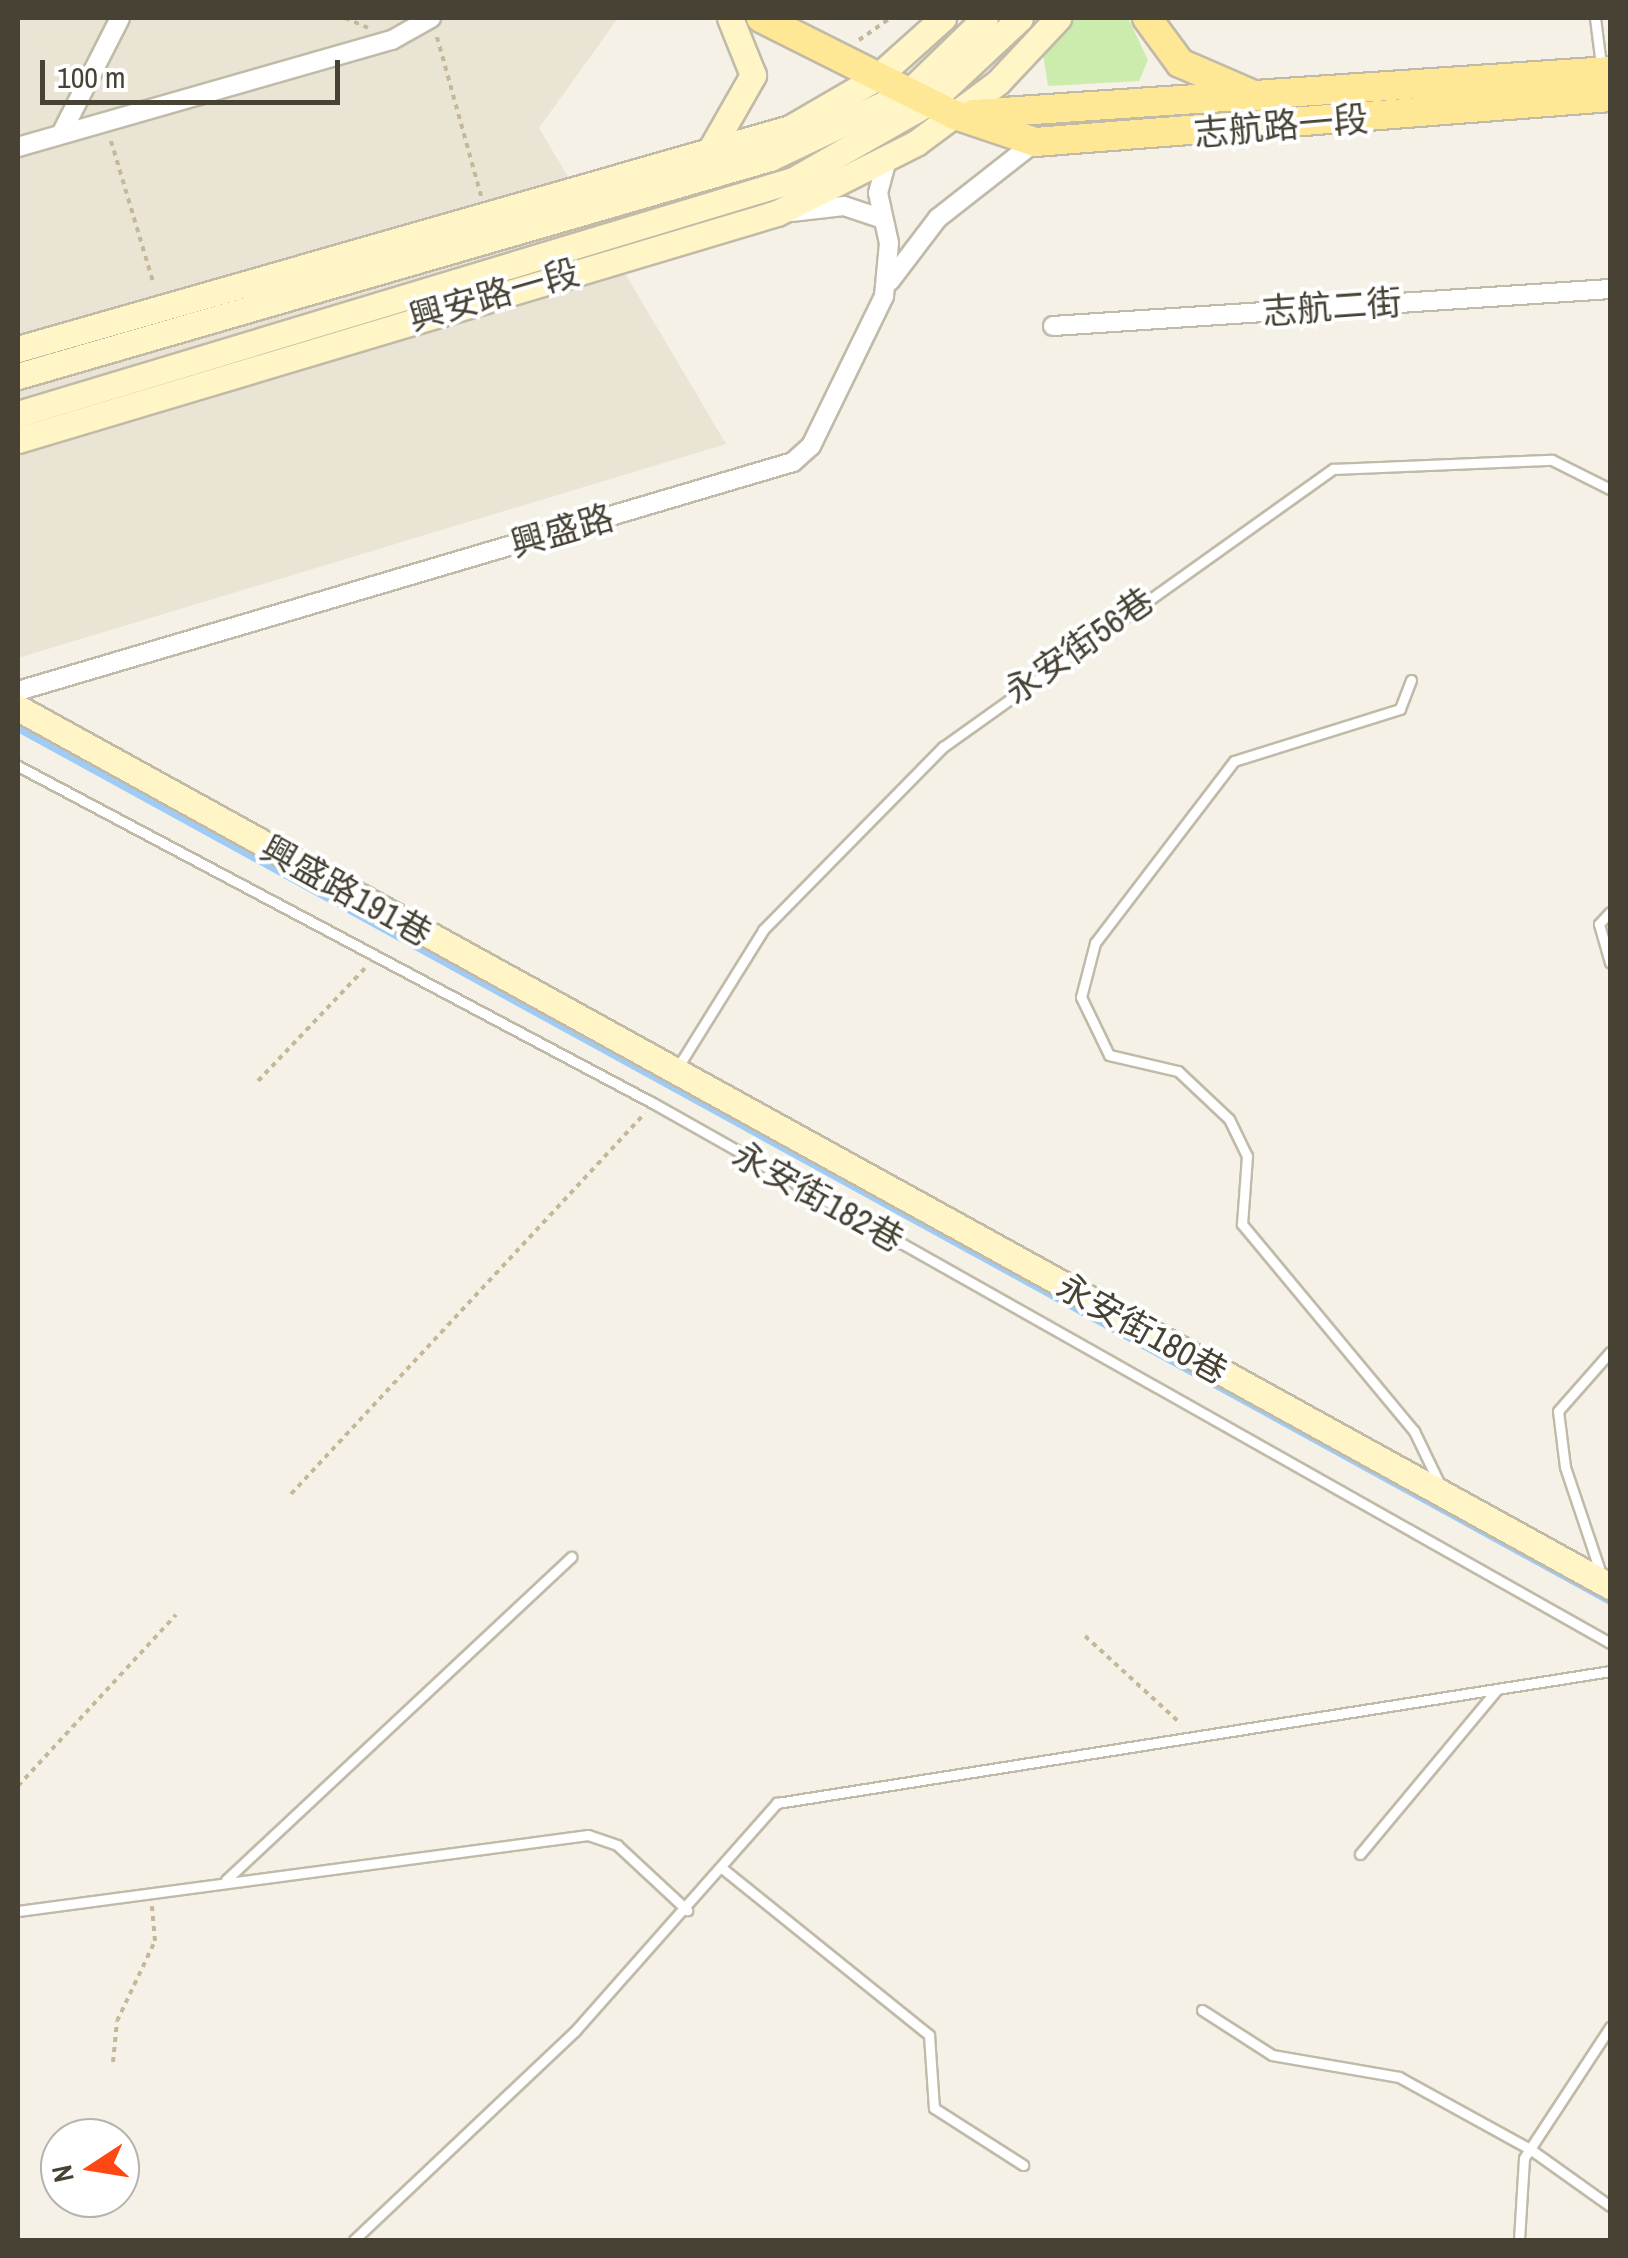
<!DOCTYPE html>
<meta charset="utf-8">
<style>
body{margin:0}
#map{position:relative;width:1628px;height:2258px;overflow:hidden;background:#f5f1e7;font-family:"Archivo Narrow","Noto Sans TC",sans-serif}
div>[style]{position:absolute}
.residential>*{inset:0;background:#e9e4d4}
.green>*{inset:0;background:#cbecac}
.stream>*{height:6px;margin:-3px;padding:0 3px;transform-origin:3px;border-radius:3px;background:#9eccf6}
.path>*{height:4px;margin-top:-2px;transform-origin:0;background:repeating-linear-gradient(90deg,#c4b898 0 5px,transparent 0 10px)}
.roads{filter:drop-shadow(2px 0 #c1baa8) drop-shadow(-2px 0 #c1baa8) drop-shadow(0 2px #c1baa8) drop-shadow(0 -2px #c1baa8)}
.lane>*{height:9px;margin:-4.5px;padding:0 4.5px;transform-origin:4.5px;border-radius:4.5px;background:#fff}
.street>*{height:18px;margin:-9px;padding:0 9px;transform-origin:9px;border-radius:9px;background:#fff}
.secondary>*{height:25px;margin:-12.5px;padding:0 12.5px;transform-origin:12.5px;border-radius:12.5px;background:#fff5c6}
.primary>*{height:28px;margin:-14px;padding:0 14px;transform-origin:14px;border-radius:14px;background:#ffe895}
span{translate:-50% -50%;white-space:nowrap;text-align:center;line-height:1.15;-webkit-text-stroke:8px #fff;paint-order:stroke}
.street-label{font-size:35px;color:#484235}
.frame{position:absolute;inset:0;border:20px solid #484235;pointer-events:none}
.north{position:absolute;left:40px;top:2118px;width:100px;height:100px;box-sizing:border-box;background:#fff;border:2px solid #b6b3ae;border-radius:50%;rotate:258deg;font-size:28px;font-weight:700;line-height:40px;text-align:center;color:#484235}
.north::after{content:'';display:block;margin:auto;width:35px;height:45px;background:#ff4713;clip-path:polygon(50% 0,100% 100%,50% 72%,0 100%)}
.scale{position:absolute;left:40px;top:60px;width:300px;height:45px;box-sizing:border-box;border:5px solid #484235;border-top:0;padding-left:12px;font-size:30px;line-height:35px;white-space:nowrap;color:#484235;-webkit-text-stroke:8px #fff;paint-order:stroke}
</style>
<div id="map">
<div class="residential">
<div style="clip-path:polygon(18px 18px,618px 18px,539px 128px,726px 444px,18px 658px)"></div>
</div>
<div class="green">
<div style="clip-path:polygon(1072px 18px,1128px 18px,1148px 60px,1139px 81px,1048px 86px,1042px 47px)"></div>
</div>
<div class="stream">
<div style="left:18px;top:729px;width:1816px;rotate:28.74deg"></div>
</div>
<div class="path">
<div style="left:345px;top:18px;width:25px;rotate:23deg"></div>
<div style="left:437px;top:37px;width:165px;rotate:74.5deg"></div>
<div style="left:859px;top:40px;width:39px;rotate:-35deg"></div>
<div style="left:111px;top:141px;width:150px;rotate:73.4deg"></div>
<div style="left:258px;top:1081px;width:160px;rotate:-46.5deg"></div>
<div style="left:291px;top:1494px;width:520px;rotate:-47.1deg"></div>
<div style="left:1085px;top:1636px;width:130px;rotate:42.5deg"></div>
<div style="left:18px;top:1786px;width:233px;rotate:-47.3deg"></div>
<div style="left:113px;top:2062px;width:41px;rotate:-84.4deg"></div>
<div style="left:117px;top:2021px;width:89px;rotate:-64.6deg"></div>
<div style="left:155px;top:1941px;width:35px;rotate:-95deg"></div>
</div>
<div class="roads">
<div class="lane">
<div style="left:1595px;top:18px;width:47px;rotate:82.7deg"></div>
<div style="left:1411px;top:680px;width:31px;rotate:111deg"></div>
<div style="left:1400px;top:709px;width:174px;rotate:162.6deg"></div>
<div style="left:1234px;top:761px;width:229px;rotate:127.4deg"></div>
<div style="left:1095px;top:943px;width:56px;rotate:104.5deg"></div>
<div style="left:1081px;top:997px;width:64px;rotate:64.2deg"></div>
<div style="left:1109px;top:1055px;width:71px;rotate:13.1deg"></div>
<div style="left:1178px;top:1071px;width:70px;rotate:43.3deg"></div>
<div style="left:1229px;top:1119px;width:41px;rotate:64.1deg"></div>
<div style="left:1247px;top:1156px;width:68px;rotate:94.2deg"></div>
<div style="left:1242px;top:1224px;width:269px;rotate:50.3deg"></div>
<div style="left:1414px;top:1431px;width:64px;rotate:64.2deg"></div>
<div style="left:18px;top:766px;width:719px;rotate:27.96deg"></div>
<div style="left:653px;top:1103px;width:1099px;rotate:29.43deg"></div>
<div style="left:1610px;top:912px;width:16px;rotate:133deg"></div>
<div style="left:1599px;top:924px;width:40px;rotate:74deg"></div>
<div style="left:676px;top:1070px;width:165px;rotate:-58.1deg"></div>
<div style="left:763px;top:930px;width:257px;rotate:-45.5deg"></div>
<div style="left:943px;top:747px;width:479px;rotate:-35.5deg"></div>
<div style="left:1333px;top:469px;width:219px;rotate:-2.4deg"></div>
<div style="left:1552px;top:460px;width:65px;rotate:26.6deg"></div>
<div style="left:1601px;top:1574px;width:113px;rotate:-108.6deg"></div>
<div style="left:1565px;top:1467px;width:56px;rotate:-97.1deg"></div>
<div style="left:1558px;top:1411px;width:79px;rotate:-48.6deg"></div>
<div style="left:1360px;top:1854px;width:211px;rotate:-50.2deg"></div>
<div style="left:722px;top:1868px;width:266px;rotate:38.9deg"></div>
<div style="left:929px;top:2035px;width:73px;rotate:86.1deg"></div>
<div style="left:934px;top:2108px;width:106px;rotate:32.6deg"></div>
<div style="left:226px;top:1880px;width:473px;rotate:-43.1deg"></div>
<div style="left:18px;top:1911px;width:575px;rotate:-7.59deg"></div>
<div style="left:588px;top:1835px;width:31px;rotate:19deg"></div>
<div style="left:617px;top:1845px;width:96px;rotate:42.9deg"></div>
<div style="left:1202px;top:2010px;width:83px;rotate:32.7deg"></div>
<div style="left:1272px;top:2055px;width:129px;rotate:9.8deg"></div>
<div style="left:1399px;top:2077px;width:149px;rotate:28.8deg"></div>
<div style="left:1530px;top:2149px;width:98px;rotate:35.5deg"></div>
<div style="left:354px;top:2240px;width:304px;rotate:-43.4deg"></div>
<div style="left:575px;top:2031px;width:305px;rotate:-48.5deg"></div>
<div style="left:777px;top:1803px;width:843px;rotate:-9deg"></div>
<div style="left:1519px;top:2240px;width:82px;rotate:-86.5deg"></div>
<div style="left:1524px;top:2158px;width:157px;rotate:-56.7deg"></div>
</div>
<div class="street">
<div style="left:61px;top:134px;width:130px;rotate:-63deg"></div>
<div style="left:18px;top:147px;width:389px;rotate:-16deg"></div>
<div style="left:392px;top:40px;width:45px;rotate:-29.4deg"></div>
<div style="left:791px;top:212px;width:53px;rotate:-6.5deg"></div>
<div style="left:844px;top:206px;width:41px;rotate:18.4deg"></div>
<div style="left:890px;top:281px;width:79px;rotate:-52.7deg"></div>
<div style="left:938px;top:218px;width:123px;rotate:-38.1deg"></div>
<div style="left:1053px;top:326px;width:558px;rotate:-3.8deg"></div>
<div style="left:18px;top:691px;width:808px;rotate:-16.46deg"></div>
<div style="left:793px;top:462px;width:24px;rotate:-42deg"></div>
<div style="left:811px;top:446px;width:167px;rotate:-64deg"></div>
<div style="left:884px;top:296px;width:53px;rotate:-84.6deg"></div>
<div style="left:889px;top:243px;width:51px;rotate:-102.4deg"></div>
<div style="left:878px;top:193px;width:31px;rotate:-75deg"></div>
</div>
<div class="secondary">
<div style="left:708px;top:154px;width:91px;rotate:-60.3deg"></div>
<div style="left:753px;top:75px;width:61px;rotate:-112deg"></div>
<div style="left:18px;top:349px;width:803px;rotate:-15.97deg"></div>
<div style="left:790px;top:128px;width:99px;rotate:-30.2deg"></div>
<div style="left:876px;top:78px;width:90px;rotate:-41.8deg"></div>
<div style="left:18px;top:376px;width:783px;rotate:-16.17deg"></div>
<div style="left:770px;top:158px;width:154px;rotate:-25.4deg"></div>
<div style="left:909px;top:92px;width:106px;rotate:-44.2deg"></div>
<div style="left:18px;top:414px;width:810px;rotate:-16.8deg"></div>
<div style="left:793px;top:180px;width:158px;rotate:-29.7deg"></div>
<div style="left:930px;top:102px;width:123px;rotate:-43deg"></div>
<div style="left:18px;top:440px;width:792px;rotate:-16.65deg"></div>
<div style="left:777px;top:213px;width:156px;rotate:-26.7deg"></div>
<div style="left:916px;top:143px;width:102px;rotate:-36.6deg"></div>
<div style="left:998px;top:82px;width:88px;rotate:-46.8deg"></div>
<div style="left:18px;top:708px;width:1818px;rotate:28.88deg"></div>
</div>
<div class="primary">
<div style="left:761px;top:18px;width:217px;rotate:26.6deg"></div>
<div style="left:955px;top:115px;width:84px;rotate:18.6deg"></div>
<div style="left:1035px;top:142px;width:577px;rotate:-4.47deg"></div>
<div style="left:1147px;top:18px;width:56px;rotate:53.7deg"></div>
<div style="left:1180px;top:63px;width:83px;rotate:23.5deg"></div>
<div style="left:974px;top:114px;width:637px;rotate:-3.87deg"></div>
</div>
</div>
<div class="street-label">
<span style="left:1281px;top:126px;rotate:-5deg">志航路一段</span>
<span style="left:494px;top:295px;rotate:-16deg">興安路一段</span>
<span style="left:1332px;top:307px;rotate:-4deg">志航二街</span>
<span style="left:562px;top:531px;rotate:-16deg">興盛路</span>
<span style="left:1079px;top:646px;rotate:-35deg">永安街56巷</span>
<span style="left:346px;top:891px;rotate:29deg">興盛路191巷</span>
<span style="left:818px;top:1197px;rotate:29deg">永安街182巷</span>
<span style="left:1142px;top:1329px;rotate:29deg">永安街180巷</span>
</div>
<div class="frame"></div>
<div class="north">N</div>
<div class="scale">100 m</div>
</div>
